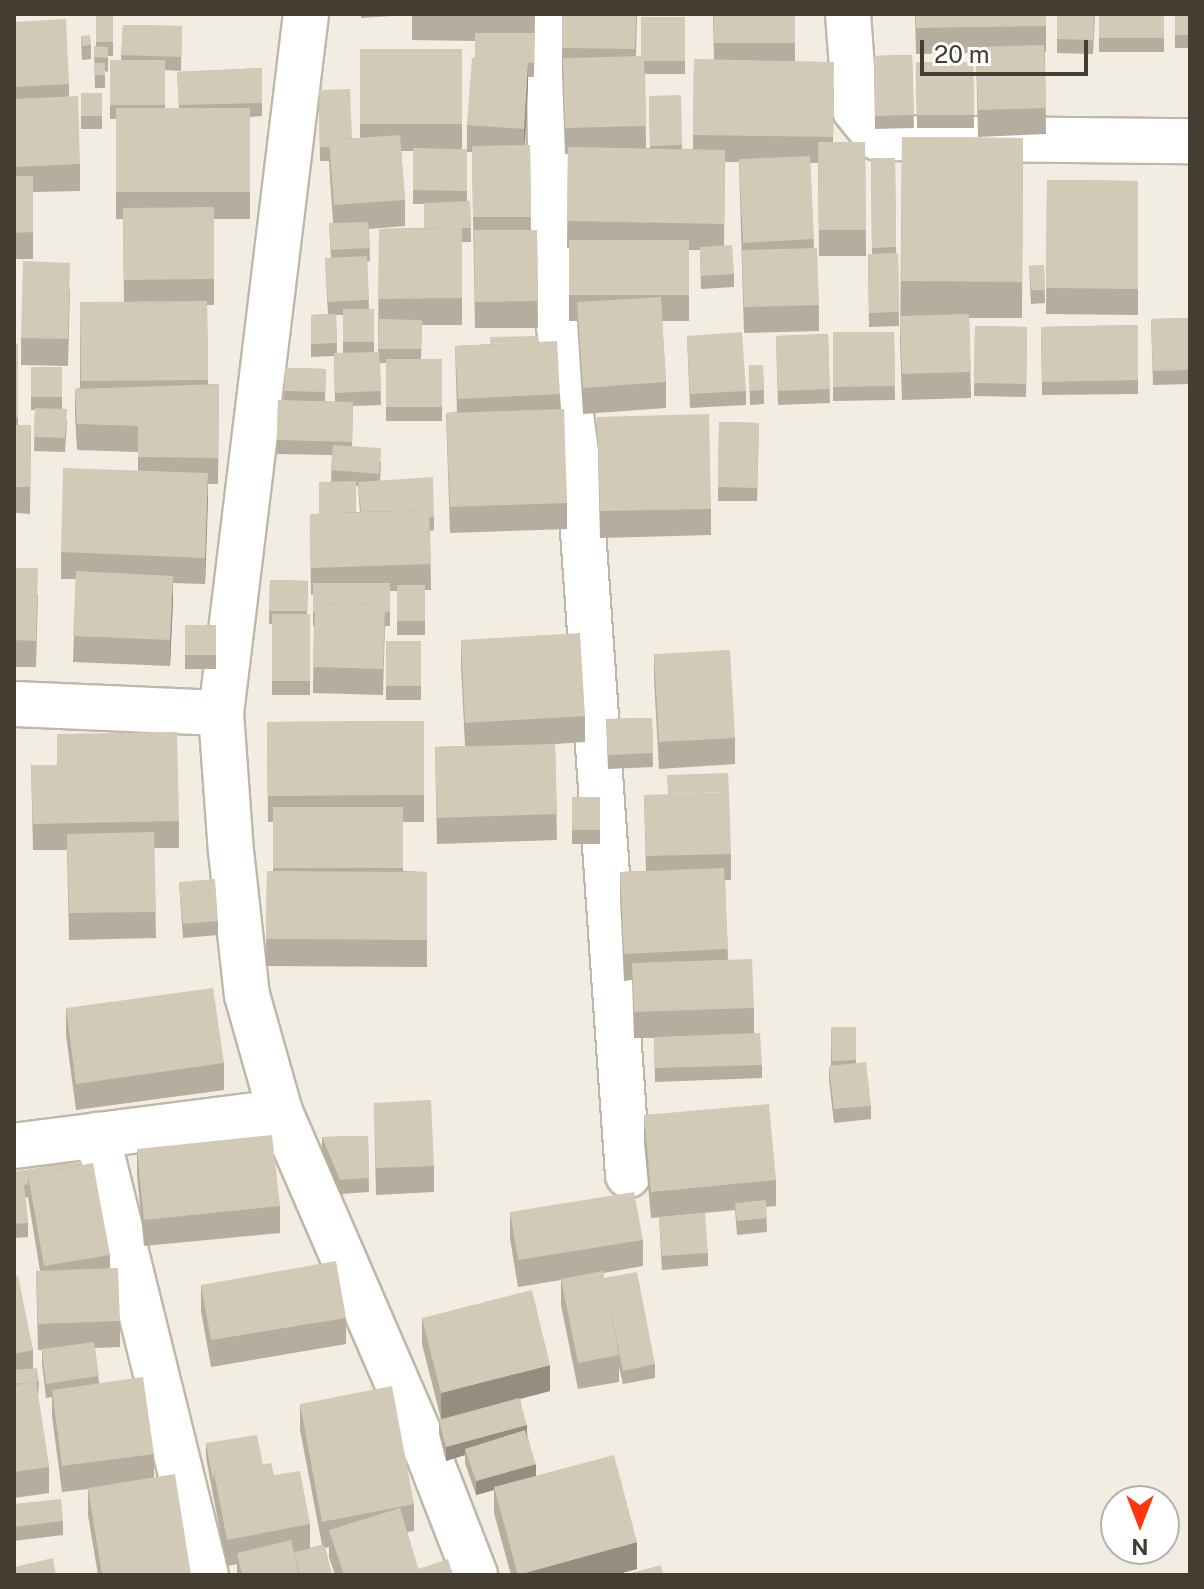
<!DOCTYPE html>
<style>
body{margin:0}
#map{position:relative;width:1204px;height:1589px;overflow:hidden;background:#f2ede2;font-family:"Public Sans",sans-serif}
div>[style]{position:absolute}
.roads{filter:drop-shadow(2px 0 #c0b8a7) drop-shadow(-2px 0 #c0b8a7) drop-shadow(0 2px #c0b8a7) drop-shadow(0 -2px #c0b8a7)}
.minor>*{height:44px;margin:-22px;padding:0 22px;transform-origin:22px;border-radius:22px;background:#fff}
.wall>*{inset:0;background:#b5ad9d}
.shaded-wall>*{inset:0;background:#948d80}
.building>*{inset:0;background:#d3c9b7}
span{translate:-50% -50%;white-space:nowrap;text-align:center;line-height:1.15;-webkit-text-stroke:6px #fff;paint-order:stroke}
.frame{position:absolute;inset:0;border:16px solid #433d32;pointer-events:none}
.north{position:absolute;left:1100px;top:1485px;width:80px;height:80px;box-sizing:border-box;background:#fff;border:2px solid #b4b1ad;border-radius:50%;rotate:180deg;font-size:22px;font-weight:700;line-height:32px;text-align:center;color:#433d32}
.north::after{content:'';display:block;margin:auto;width:28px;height:36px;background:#ff350c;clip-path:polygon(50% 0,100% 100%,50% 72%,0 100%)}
.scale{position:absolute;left:920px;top:40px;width:168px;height:36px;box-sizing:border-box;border:4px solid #433d32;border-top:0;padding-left:10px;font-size:24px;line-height:28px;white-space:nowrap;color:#433d32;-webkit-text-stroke:6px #fff;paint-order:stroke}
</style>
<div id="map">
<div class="roads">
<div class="minor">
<div style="left:306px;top:14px;width:704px;rotate:96.93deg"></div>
<div style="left:221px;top:713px;width:138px;rotate:85.9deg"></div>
<div style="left:231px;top:851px;width:145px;rotate:83.7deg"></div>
<div style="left:247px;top:995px;width:122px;rotate:74.2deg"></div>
<div style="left:280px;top:1112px;width:369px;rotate:66.6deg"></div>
<div style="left:427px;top:1451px;width:133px;rotate:68.8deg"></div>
<div style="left:548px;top:14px;width:262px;rotate:89.1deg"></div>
<div style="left:552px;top:276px;width:200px;rotate:82.2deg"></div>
<div style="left:579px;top:474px;width:703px;rotate:86deg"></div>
<div style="left:848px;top:14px;width:96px;rotate:85.8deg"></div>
<div style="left:855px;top:110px;width:36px;rotate:51deg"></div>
<div style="left:878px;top:138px;width:312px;rotate:0.6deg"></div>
<div style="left:14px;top:704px;width:207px;rotate:2.5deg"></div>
<div style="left:97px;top:1135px;width:453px;rotate:76.1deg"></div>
<div style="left:14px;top:1146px;width:268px;rotate:-7.3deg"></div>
</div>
</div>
<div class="wall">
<div style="clip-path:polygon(96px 14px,113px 14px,113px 56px,108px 56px,108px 72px,105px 71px,105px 88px,95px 88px,94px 46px,96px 46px)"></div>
<div style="clip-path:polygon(361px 14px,392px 14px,392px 16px,361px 18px)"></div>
<div style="clip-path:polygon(evenodd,412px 14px,535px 14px,534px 77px,528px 77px,525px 145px,530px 145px,531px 230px,537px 230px,538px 328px,475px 328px,472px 152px,467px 152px,467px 201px,470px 201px,471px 242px,462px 242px,462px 325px,422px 325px,421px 359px,442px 359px,442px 421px,386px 421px,386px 363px,380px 363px,381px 405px,353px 406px,352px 446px,381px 462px,380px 481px,434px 517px,434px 530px,430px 531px,431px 590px,425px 590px,425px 635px,397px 635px,397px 591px,390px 591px,390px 626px,385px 626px,383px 695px,313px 693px,314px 626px,313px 626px,313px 594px,311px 595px,310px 514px,319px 514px,331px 482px,332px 455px,277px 454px,278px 400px,284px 400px,285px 368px,326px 369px,325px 401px,335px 402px,334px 356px,311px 357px,311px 315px,328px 314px,325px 258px,331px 258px,329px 223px,333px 223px,329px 161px,320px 161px,319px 90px,352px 138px,360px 138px,360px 49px,462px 49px,462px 149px,467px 149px,467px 125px,475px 59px,475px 41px,412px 40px,412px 14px,401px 151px,413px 151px,413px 204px,424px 204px,424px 228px,379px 229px,378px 352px,374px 352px,374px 309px,369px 309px,367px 262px,370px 261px,369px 229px,405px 226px,405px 200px,401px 151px,412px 14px,336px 315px,343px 315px,343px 353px,337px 353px,336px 315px,412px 14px,356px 486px,358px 486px,360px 512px,356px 512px,356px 486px)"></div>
<div style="clip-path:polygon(562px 14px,637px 14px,636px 57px,641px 57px,685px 17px,685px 74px,645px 74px,646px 148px,650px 148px,649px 96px,682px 145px,682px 149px,693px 149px,694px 59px,714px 60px,713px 14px,795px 14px,795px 61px,834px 88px,833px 142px,865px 142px,866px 256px,819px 256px,818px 163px,810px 163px,814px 248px,819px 305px,819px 331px,744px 333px,739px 162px,725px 162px,724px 245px,734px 274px,734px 287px,701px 289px,700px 250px,689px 250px,689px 321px,662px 321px,666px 382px,666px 408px,583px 414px,577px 321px,569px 321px,569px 248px,567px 248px,568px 154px,565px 154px,562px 74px)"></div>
<div style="clip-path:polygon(915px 14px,1046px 14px,1046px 52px,1045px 52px,1046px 134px,978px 137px,976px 53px,916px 54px)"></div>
<div style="clip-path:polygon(1057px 14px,1095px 14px,1093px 54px,1057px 53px)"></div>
<div style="clip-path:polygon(1099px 14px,1164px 14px,1164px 52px,1099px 52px)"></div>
<div style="clip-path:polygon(1175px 14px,1190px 14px,1190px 48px,1175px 48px)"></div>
<div style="clip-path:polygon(14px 22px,69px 84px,69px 97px,80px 164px,80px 191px,33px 192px,33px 259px,14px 259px)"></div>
<div style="clip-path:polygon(123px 25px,182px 26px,181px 71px,165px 70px,165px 108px,179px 108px,177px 72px,262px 68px,262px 116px,250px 117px,250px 219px,214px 219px,214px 305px,207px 305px,208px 384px,219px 384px,218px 484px,208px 484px,205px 584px,173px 583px,170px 666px,73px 662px,76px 579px,61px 579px,61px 552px,138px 471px,138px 452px,77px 450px,75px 415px,75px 389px,80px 388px,80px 302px,124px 302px,123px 219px,116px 219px,116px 119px,110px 119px,110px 60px,121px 60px)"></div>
<div style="clip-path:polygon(81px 36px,91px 45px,91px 59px,82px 60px)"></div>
<div style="clip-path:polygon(912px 55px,914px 128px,875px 129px,874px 56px)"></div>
<div style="clip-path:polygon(916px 62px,973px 62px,974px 128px,917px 128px)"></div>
<div style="clip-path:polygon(81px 93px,102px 93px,102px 129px,81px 129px)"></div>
<div style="clip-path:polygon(902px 137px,1023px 138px,1022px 318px,969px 318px,971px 398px,902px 400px,900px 342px)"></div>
<div style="clip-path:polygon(871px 158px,895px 158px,896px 253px,898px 253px,899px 326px,869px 327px,868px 254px,872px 254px)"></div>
<div style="clip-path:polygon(1047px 180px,1138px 181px,1138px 315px,1046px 314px)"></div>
<div style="clip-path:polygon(1044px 265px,1045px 303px,1031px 304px,1029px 266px)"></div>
<div style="clip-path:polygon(70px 289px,68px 366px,21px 365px,21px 338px)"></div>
<div style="clip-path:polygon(1190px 318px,1190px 384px,1153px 385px,1151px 319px)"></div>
<div style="clip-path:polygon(1138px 325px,1138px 394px,1042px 395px,1041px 327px)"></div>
<div style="clip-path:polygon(975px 326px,1027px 327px,1026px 397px,974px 396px)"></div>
<div style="clip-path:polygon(833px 332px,894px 332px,895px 400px,833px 401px)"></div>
<div style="clip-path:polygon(828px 334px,830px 403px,778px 405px,776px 336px)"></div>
<div style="clip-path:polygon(687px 336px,746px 391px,746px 405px,690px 408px)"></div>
<div style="clip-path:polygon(538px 342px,560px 394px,567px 503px,567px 529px,450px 533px,446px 413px,457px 412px,455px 346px)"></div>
<div style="clip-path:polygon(14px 344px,18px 344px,18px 425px,31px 425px,30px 514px,16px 513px,14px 568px,38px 595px,36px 667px,14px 667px)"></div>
<div style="clip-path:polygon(749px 365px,763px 365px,764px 404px,750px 405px)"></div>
<div style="clip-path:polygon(31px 367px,62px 367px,62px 408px,67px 422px,65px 452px,34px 451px,35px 410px,31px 410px)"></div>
<div style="clip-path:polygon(597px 417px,711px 509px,711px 535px,600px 538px)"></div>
<div style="clip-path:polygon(719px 422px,759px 423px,757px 501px,718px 501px)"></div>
<div style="clip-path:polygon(270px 580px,308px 581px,307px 614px,310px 614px,310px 695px,272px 695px,272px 624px,269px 624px)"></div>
<div style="clip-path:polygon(185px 625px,216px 625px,216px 669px,185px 669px)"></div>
<div style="clip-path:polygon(461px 640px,585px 716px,585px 742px,555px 744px,557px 840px,437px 844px,435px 747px,465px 746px,461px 666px)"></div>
<div style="clip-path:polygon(386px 641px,421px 641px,421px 700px,386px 700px)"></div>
<div style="clip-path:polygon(654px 654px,735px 738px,735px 764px,659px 769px,654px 680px)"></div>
<div style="clip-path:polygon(652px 718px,653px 767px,608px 769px,606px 719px)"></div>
<div style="clip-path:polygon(424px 721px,424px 822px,403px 822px,403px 871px,427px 872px,427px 967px,266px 966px,267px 871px,273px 871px,273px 822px,268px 822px,267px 722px)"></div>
<div style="clip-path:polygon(31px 765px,179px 821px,179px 848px,154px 848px,156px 938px,69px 940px,67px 850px,33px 850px)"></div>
<div style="clip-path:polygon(644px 795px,731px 854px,731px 880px,725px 880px,728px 960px,754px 1008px,754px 1033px,762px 1065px,762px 1078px,655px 1082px,654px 1038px,634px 1038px,632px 980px,624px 981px,620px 899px,620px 872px,646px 871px)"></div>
<div style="clip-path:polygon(572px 797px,600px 797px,600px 844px,572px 844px)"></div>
<div style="clip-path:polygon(179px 882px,218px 921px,218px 935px,183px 938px)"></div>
<div style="clip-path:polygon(66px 1008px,224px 1063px,224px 1090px,76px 1110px,66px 1035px)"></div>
<div style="clip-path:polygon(831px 1027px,856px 1027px,856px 1063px,871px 1106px,871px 1119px,834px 1123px,829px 1080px,829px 1066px,831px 1066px)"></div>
<div style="clip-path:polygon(374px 1103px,434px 1166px,434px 1192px,376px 1195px)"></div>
<div style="clip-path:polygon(644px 1115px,776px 1180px,776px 1206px,766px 1207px,767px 1232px,737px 1235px,735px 1210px,651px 1218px,644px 1142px)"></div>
<div style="clip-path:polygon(368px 1136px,369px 1192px,340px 1194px,322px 1151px,322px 1137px)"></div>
<div style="clip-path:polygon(137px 1149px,280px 1206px,280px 1233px,144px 1246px,137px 1175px)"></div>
<div style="clip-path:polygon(81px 1161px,110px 1255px,110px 1268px,120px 1321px,120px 1347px,95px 1348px,99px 1383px,154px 1454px,154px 1478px,191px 1575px,98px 1575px,88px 1515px,88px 1489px,62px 1492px,52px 1416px,52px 1397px,46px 1398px,42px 1363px,42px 1350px,38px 1350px,36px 1271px,40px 1271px,28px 1197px,25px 1198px,28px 1223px,28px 1237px,14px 1238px,14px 1172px)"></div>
<div style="clip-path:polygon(510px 1212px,643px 1240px,643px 1266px,603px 1273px,604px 1278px,655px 1364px,655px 1378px,623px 1384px,619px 1367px,619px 1382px,578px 1389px,561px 1305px,561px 1280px,518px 1287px,510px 1238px)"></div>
<div style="clip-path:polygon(659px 1217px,708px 1253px,708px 1266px,662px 1270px)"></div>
<div style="clip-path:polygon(14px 1277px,33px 1350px,33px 1368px,39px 1382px,38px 1396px,49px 1467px,49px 1493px,14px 1498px)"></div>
<div style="clip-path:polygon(201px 1285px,346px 1318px,346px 1344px,211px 1367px,201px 1311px)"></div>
<div style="clip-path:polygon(422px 1318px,550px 1391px,520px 1399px,536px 1476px,637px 1569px,614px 1575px,511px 1575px,494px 1513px,494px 1490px,476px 1495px,465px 1463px,465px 1455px,446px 1461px,439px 1434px,439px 1420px,441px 1419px,422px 1344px)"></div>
<div style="clip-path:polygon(300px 1404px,414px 1504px,414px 1531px,407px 1532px,418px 1569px,453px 1575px,335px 1575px,329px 1557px,329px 1547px,325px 1548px,332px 1575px,237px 1575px,237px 1564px,227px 1566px,213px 1495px,206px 1457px,206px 1443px,263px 1465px,274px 1475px,310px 1524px,310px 1548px,322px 1545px,300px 1430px)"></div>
<div style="clip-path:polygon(14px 1504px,63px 1521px,63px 1535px,14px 1541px)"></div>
</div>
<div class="shaded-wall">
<div style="clip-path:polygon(528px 62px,528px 88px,524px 155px,524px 129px)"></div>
<div style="clip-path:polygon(208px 473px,208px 500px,205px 584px,205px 558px)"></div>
<div style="clip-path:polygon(16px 494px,16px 520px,14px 579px,14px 553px)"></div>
<div style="clip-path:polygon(173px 576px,173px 602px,170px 666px,170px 640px)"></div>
<div style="clip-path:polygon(550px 1365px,550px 1391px,441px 1419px,441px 1393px)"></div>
<div style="clip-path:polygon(527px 1425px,527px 1438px,465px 1449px,465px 1455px,446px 1461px,446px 1447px)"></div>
<div style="clip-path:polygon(536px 1464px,536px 1478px,494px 1487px,494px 1490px,476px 1495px,476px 1481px)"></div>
<div style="clip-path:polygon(637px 1542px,637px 1569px,614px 1575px,518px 1575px)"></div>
</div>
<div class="building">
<div style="clip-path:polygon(96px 14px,113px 14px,113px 42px,96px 42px)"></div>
<div style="clip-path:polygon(430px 14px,534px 14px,534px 16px)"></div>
<div style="clip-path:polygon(562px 14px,636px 14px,635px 49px,562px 48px)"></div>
<div style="clip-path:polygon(714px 14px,795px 14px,795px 43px,714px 43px)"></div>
<div style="clip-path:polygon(916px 14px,1046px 14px,1046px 26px,916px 28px)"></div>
<div style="clip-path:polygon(1057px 14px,1094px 14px,1093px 40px,1057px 39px)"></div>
<div style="clip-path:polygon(1099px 14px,1164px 14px,1164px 38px,1099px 38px)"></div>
<div style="clip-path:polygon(1175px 14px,1190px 14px,1190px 35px,1175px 35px)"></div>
<div style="clip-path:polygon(641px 17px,685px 17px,685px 61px,644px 61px,644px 56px,641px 57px)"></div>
<div style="clip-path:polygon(66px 19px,69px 84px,14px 87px,14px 22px)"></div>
<div style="clip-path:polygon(123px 25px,182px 26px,181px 57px,121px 55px)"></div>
<div style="clip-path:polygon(475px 33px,534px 33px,534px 63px,475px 59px)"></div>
<div style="clip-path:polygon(90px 35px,91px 45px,82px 46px,81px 36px)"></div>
<div style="clip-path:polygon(1044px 45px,1046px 108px,978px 110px,976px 47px)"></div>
<div style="clip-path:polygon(94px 46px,108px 47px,108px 58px,94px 57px)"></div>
<div style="clip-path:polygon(360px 49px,462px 49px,462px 124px,360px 124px)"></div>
<div style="clip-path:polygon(912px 55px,914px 115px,875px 116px,874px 56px)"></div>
<div style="clip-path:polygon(644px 56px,646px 126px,565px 128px,563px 58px)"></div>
<div style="clip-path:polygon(472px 58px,528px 62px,524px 129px,467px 125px)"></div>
<div style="clip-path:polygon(694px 59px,834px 62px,833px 137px,693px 135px)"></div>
<div style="clip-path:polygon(110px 60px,165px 60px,165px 105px,110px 105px)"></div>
<div style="clip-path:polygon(916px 62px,973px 62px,974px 115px,917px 115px)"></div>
<div style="clip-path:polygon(95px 63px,105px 63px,105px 75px,95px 75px)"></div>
<div style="clip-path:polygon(262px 68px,262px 103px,179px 105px,177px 72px)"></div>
<div style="clip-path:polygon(350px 89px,352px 138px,329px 140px,329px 147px,320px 147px,319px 90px)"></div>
<div style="clip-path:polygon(81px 93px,102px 93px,102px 116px,81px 116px)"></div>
<div style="clip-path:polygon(681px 95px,682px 145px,650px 146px,649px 96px)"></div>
<div style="clip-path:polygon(78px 96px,80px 164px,14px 167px,14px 99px)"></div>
<div style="clip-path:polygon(116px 108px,250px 108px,250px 192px,116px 192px)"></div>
<div style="clip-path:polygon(400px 135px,405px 200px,334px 205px,329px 140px)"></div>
<div style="clip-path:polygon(902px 137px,1023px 138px,1022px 282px,901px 281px)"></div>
<div style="clip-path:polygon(818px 142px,865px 142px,866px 230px,819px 230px)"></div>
<div style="clip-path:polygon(530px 145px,531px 217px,473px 217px,472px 146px)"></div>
<div style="clip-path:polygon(568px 147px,725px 150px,724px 224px,567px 221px)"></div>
<div style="clip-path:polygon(413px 148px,467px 149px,467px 191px,413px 190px)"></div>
<div style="clip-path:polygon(810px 156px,814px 239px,743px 243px,739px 159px)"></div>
<div style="clip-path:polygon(871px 158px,895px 158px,896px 247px,872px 248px)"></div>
<div style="clip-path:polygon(14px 176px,33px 176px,33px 232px,14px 233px)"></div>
<div style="clip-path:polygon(1047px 180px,1138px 181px,1138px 289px,1046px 288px)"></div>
<div style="clip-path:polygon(470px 201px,471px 228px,424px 228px,424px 203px)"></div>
<div style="clip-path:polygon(214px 207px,214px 279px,124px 280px,123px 208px)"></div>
<div style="clip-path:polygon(368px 222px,370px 248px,331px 250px,329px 223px)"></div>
<div style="clip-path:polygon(462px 228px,462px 298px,379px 299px,379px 229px)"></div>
<div style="clip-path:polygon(474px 230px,537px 230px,538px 301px,475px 302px)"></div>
<div style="clip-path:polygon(569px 240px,689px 240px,689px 295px,569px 295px)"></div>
<div style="clip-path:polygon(732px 245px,734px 274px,701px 276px,700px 247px)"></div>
<div style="clip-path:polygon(817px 248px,819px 305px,744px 307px,742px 250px)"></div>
<div style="clip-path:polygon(898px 253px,899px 312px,869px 313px,868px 254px)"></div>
<div style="clip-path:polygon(367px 256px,369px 300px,328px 302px,325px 258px)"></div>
<div style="clip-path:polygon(23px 261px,70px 263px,68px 339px,21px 338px)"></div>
<div style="clip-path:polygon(1044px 265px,1045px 290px,1031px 290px,1029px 266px)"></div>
<div style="clip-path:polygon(661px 297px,666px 382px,583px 388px,577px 302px)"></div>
<div style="clip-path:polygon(207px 301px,208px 380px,81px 381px,80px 302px)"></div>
<div style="clip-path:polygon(343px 309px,374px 309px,374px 342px,343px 342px)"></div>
<div style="clip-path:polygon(336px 314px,337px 343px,311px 344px,311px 315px)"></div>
<div style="clip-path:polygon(969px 314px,971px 372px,902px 374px,900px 316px)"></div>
<div style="clip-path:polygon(1190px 318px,1190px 370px,1153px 371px,1151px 319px)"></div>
<div style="clip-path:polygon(379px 319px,422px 320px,421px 349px,378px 349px)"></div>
<div style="clip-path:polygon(1138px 325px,1138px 380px,1042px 382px,1041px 327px)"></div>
<div style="clip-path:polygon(975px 326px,1027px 327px,1026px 384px,974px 383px)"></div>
<div style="clip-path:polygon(742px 332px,746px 391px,690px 394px,687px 336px)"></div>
<div style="clip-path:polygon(833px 332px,894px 332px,895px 386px,833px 387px)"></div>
<div style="clip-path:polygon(828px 334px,830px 389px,778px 391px,776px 336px)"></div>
<div style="clip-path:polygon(538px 336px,538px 342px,490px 344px,490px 337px)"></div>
<div style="clip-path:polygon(557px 341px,560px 394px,458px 399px,455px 346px)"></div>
<div style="clip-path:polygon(14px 344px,18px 344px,18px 417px,14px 417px)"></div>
<div style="clip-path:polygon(379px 352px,381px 391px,335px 393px,334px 353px)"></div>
<div style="clip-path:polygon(386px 359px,442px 359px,442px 407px,386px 407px)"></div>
<div style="clip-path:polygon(749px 365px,763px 365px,764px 390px,750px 391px)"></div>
<div style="clip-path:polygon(31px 367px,62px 367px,62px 397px,31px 397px)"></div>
<div style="clip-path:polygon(285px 368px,326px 369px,325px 392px,284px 391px)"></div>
<div style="clip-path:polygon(219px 384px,218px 458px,138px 457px,138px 426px,77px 424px,75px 389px)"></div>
<div style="clip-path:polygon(278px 400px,353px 402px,352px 442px,277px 440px)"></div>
<div style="clip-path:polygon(35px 408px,67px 409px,65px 438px,34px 437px)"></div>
<div style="clip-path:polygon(564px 409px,567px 503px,450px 507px,446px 413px)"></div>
<div style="clip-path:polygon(709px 414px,711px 509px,600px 511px,597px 417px)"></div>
<div style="clip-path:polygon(719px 422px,759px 423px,757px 488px,718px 487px)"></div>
<div style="clip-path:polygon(14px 425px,31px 425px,30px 487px,14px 487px)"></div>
<div style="clip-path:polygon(333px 445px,381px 448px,379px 474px,331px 470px)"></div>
<div style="clip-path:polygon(63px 468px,208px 473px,205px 558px,61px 552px)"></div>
<div style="clip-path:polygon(433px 477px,434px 517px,429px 517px,429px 510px,361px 512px,358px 482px)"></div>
<div style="clip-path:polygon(356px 481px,356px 512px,319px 514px,319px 482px)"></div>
<div style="clip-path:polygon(14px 494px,16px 494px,14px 553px)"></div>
<div style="clip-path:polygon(429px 510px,431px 564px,311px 568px,310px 514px)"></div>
<div style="clip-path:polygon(14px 568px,38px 568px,36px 641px,14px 640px)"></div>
<div style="clip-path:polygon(76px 571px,173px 576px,170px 640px,73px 636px)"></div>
<div style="clip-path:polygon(270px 580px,308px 581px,307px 611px,269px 611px)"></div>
<div style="clip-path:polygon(313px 583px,390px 583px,390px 612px,384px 612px,385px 605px,315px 603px,315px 612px,313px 612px)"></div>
<div style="clip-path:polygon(397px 585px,425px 585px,425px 621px,397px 621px)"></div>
<div style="clip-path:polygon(315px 603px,385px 605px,383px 669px,313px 667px)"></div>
<div style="clip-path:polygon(272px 614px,310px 614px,310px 681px,272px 681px)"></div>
<div style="clip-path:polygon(185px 625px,216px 625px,216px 655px,185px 655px)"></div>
<div style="clip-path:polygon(580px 633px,585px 716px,465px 723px,461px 640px)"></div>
<div style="clip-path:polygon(386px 641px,421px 641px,421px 686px,386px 686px)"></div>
<div style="clip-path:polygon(730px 650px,735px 738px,659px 742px,654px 654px)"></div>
<div style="clip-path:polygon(652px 718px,653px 753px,608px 755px,606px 719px)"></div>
<div style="clip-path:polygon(424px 721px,424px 795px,268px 796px,267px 722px)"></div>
<div style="clip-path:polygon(177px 732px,179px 821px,33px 824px,31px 765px,57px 765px,57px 734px)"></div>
<div style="clip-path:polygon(555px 744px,557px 814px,437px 818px,435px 747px)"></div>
<div style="clip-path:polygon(728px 773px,729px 792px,668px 794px,667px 775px)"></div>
<div style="clip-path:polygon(729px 792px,731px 854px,646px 856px,644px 795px)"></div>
<div style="clip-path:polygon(572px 797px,600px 797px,600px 830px,572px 830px)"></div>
<div style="clip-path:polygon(273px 807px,403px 807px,403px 868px,273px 868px)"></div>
<div style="clip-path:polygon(154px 832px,156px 912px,69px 913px,67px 834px)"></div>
<div style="clip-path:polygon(724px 868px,728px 949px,624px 954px,620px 872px)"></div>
<div style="clip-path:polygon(267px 871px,427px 872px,427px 940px,266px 939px)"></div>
<div style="clip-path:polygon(215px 879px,218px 921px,183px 924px,179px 882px)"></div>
<div style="clip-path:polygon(752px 959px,754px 1008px,634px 1012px,632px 963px)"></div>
<div style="clip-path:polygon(213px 988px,224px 1063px,76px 1084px,66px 1008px)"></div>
<div style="clip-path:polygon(831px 1027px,856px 1027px,856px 1060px,832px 1061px)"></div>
<div style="clip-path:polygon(760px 1033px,762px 1065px,655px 1068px,654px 1037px)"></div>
<div style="clip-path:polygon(866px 1062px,871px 1106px,834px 1109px,829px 1066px)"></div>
<div style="clip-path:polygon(431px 1100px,434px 1166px,376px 1168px,374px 1103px)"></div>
<div style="clip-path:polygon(769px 1104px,776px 1180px,651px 1192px,644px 1115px)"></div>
<div style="clip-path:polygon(272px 1135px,280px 1206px,144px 1220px,137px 1149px)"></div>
<div style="clip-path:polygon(368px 1136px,369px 1178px,340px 1180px,322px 1137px)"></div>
<div style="clip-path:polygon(81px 1161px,81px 1165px,28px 1175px,28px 1184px,24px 1185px,28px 1223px,14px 1224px,14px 1172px)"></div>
<div style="clip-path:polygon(93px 1163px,110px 1255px,44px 1266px,28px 1175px)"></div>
<div style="clip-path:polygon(634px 1192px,643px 1240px,518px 1260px,510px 1212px)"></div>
<div style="clip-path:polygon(766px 1200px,767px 1218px,737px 1221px,735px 1203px)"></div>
<div style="clip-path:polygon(705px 1213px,708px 1253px,662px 1256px,659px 1217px)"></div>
<div style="clip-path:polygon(336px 1261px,346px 1318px,211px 1340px,201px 1285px)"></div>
<div style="clip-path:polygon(118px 1268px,120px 1321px,38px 1324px,36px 1271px)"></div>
<div style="clip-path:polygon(603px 1271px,619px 1355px,578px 1363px,561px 1279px)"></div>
<div style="clip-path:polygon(637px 1272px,655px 1364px,623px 1371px,604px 1278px)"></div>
<div style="clip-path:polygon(18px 1276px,33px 1350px,14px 1354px,14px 1277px)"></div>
<div style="clip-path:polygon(532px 1290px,550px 1365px,441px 1393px,422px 1318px)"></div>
<div style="clip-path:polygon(94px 1342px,99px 1376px,46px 1384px,42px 1349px)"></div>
<div style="clip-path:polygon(37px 1368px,39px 1382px,14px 1384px,14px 1370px)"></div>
<div style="clip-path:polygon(143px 1377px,154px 1454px,62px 1466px,52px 1390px)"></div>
<div style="clip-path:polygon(36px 1382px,49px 1467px,14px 1472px,14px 1385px)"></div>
<div style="clip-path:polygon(392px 1386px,414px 1504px,322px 1522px,300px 1404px)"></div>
<div style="clip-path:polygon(519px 1398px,527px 1425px,446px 1447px,439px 1420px)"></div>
<div style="clip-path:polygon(525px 1430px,536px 1464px,476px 1481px,465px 1449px)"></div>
<div style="clip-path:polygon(257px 1435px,263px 1465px,214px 1473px,213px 1481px,206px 1443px)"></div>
<div style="clip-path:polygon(614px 1455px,637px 1542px,518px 1575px,494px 1487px)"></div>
<div style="clip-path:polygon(271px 1463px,274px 1475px,300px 1471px,310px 1524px,227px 1540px,214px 1473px)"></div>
<div style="clip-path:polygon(175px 1474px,191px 1575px,102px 1575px,88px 1488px)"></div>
<div style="clip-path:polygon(61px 1499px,63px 1521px,14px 1527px,14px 1504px)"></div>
<div style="clip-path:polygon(400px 1508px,420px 1575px,344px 1575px,329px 1530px)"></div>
<div style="clip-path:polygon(291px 1540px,299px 1575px,242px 1575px,237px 1553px)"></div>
<div style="clip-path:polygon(324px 1545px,332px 1575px,300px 1575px,294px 1552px)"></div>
<div style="clip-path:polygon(53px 1558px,56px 1575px,14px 1575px,14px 1567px)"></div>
<div style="clip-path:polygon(448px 1559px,453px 1575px,420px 1575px,418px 1569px)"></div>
<div style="clip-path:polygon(661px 1565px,663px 1575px,624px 1575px)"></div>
</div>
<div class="frame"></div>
<div class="north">N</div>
<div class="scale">20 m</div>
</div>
